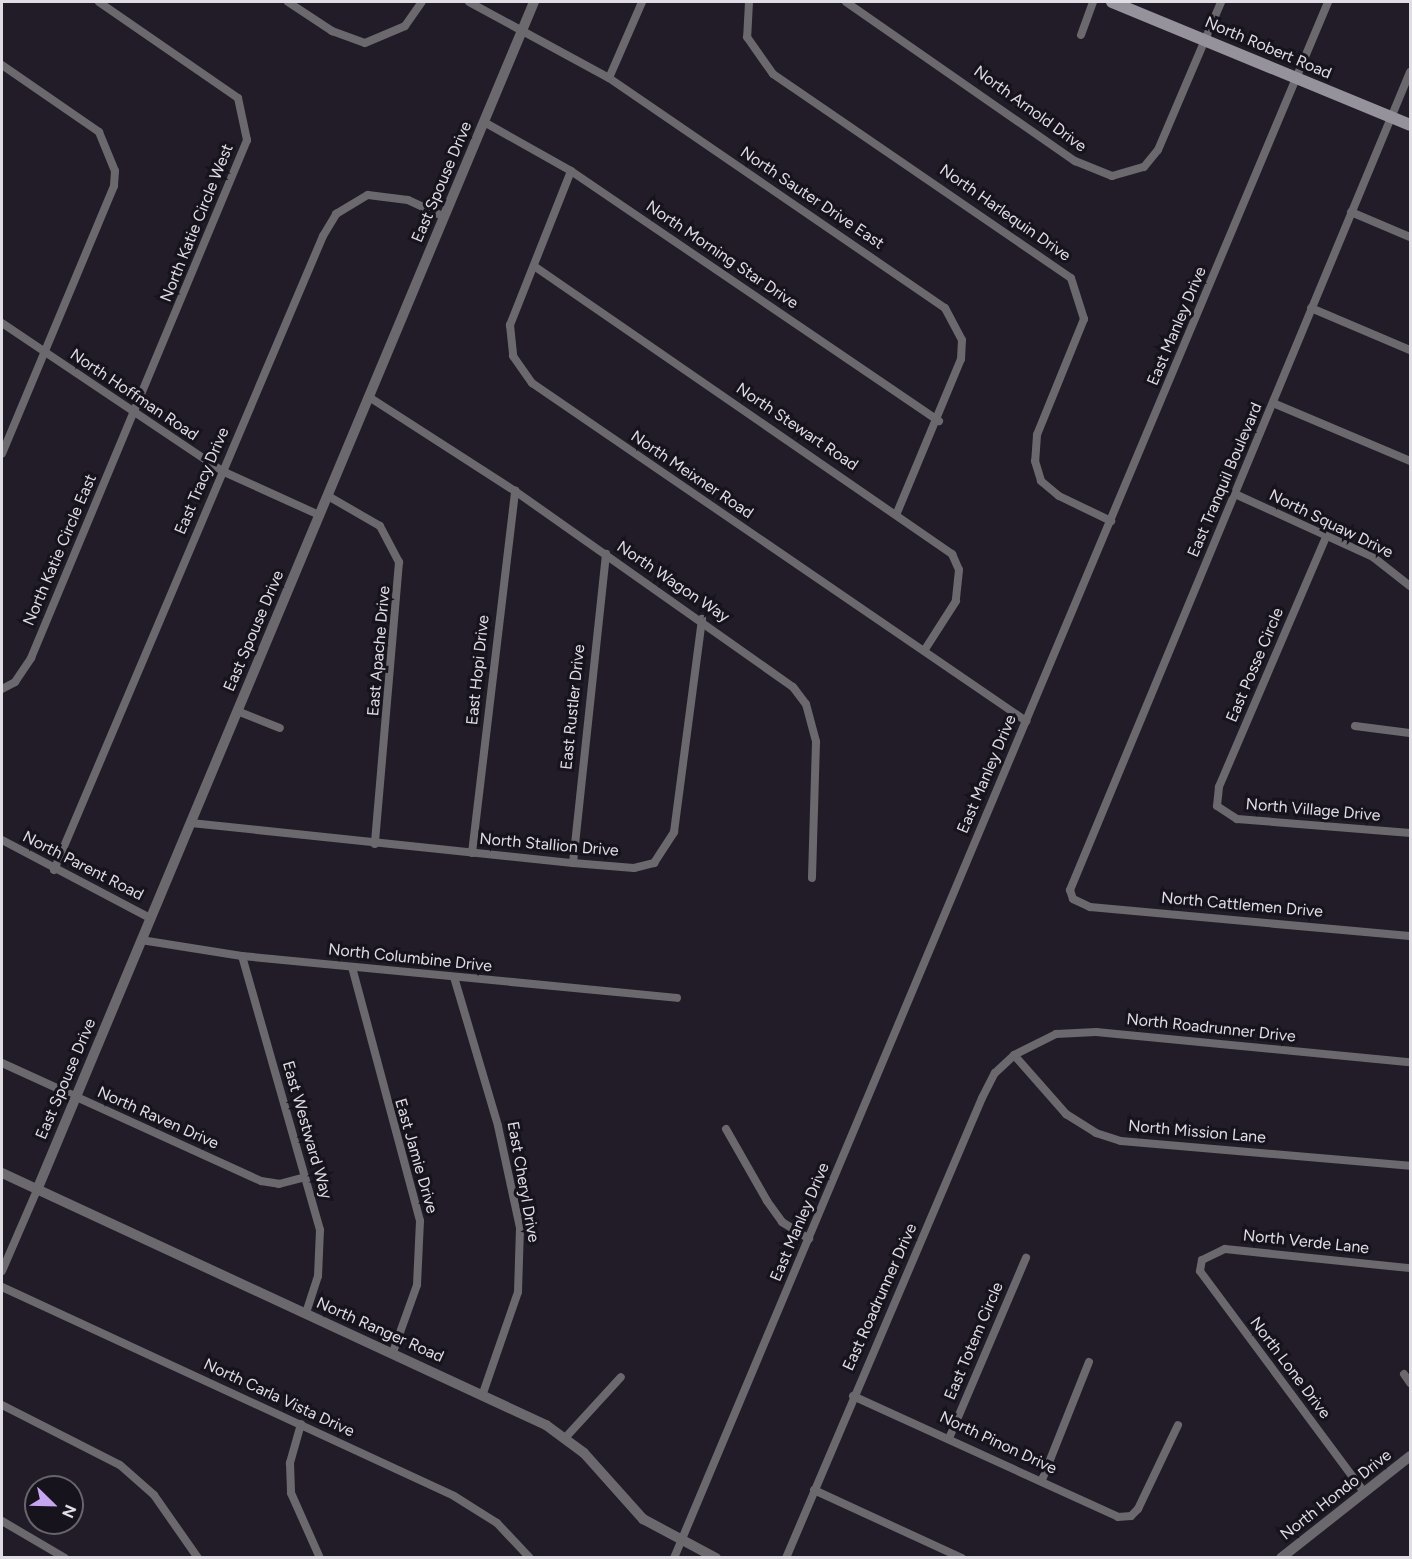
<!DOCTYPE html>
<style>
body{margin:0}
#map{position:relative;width:1412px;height:1559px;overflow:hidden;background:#211c27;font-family:Figtree,sans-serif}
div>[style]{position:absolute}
.minor>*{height:8px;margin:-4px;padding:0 4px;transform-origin:4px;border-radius:4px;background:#6b686e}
.tertiary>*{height:10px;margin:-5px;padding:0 5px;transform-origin:5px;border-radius:5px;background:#6b686e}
.secondary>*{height:12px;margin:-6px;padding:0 6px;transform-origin:6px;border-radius:6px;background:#96929c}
span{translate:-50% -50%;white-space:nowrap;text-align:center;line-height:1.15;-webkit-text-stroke:6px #17131d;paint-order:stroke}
.street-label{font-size:16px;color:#e0dde5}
.frame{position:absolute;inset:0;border:3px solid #e0dde5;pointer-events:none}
.north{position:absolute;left:24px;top:1475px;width:60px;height:60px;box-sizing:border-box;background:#17131d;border:2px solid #67646d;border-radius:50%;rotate:113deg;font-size:16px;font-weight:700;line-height:24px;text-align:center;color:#e0dde5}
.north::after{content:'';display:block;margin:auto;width:21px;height:27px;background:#c6a6f0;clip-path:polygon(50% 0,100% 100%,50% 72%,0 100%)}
</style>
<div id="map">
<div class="minor">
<div style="left:288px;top:2px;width:53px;rotate:33.4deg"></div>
<div style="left:332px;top:31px;width:35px;rotate:20deg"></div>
<div style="left:365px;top:43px;width:43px;rotate:-23deg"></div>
<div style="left:405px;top:26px;width:29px;rotate:-55deg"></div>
<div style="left:469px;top:2px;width:159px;rotate:28.5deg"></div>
<div style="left:609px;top:78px;width:407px;rotate:34.4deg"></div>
<div style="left:945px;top:308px;width:36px;rotate:62deg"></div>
<div style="left:962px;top:340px;width:19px;rotate:93deg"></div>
<div style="left:961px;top:359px;width:167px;rotate:112.6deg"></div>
<div style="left:749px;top:2px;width:35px;rotate:93deg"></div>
<div style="left:747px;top:37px;width:45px;rotate:54.9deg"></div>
<div style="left:773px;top:74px;width:361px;rotate:34.4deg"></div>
<div style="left:1071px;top:278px;width:43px;rotate:72.4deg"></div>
<div style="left:1084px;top:319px;width:125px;rotate:112.1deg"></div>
<div style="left:1037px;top:435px;width:26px;rotate:94deg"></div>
<div style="left:1035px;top:461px;width:21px;rotate:73deg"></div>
<div style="left:1041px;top:481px;width:23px;rotate:40deg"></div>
<div style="left:1059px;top:496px;width:58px;rotate:25.7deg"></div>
<div style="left:846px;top:2px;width:279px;rotate:34.8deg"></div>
<div style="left:1075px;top:161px;width:40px;rotate:22deg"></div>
<div style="left:1112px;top:176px;width:33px;rotate:-16deg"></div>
<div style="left:1144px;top:167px;width:22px;rotate:-51deg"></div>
<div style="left:1158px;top:150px;width:161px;rotate:-66.9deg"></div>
<div style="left:1081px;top:35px;width:35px;rotate:-70deg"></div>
<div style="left:2px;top:65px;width:118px;rotate:34.6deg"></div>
<div style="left:99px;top:132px;width:42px;rotate:67.7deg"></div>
<div style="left:115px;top:171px;width:15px;rotate:94deg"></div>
<div style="left:114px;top:186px;width:290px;rotate:112.7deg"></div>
<div style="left:1410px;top:72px;width:886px;rotate:112.57deg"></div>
<div style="left:1070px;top:890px;width:9px;rotate:72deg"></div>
<div style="left:1073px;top:899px;width:19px;rotate:25deg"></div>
<div style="left:1090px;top:907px;width:321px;rotate:5.2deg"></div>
<div style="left:609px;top:78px;width:83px;rotate:-66.5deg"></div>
<div style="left:484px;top:122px;width:100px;rotate:29.4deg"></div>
<div style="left:571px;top:171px;width:445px;rotate:34.2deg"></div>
<div style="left:571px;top:171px;width:166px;rotate:111.6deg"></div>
<div style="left:510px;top:325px;width:31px;rotate:84deg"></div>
<div style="left:513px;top:356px;width:33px;rotate:55deg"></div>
<div style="left:532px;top:383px;width:599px;rotate:34.38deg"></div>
<div style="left:1351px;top:212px;width:64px;rotate:23deg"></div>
<div style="left:534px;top:266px;width:508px;rotate:34.57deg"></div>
<div style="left:952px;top:554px;width:17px;rotate:66deg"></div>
<div style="left:959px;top:570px;width:31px;rotate:96deg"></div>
<div style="left:956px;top:601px;width:59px;rotate:122.6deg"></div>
<div style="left:1311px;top:308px;width:108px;rotate:23deg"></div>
<div style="left:2px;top:323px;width:265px;rotate:33.9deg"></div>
<div style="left:222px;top:471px;width:107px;rotate:24.4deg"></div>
<div style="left:369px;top:397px;width:174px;rotate:32.8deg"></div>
<div style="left:515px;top:491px;width:340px;rotate:35.2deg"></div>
<div style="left:793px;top:687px;width:21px;rotate:53deg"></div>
<div style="left:806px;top:704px;width:39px;rotate:75deg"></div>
<div style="left:816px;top:742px;width:136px;rotate:91.7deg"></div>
<div style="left:1273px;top:403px;width:149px;rotate:22.9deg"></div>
<div style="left:1235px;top:494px;width:152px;rotate:24.5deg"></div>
<div style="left:1373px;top:557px;width:47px;rotate:38.1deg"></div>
<div style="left:328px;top:496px;width:60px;rotate:30deg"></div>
<div style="left:380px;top:526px;width:41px;rotate:62.2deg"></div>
<div style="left:399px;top:562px;width:283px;rotate:94.9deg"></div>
<div style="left:1326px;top:537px;width:272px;rotate:113.2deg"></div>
<div style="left:1219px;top:787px;width:19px;rotate:96deg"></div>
<div style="left:1217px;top:806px;width:24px;rotate:33deg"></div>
<div style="left:1237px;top:819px;width:174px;rotate:4.6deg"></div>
<div style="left:2px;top:689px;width:15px;rotate:-28deg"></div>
<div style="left:15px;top:682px;width:29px;rotate:-56deg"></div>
<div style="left:31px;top:658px;width:561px;rotate:-67.36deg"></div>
<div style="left:247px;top:140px;width:43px;rotate:-102.1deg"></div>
<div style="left:238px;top:98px;width:169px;rotate:-145.4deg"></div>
<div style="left:237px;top:711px;width:46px;rotate:21.6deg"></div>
<div style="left:1355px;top:726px;width:55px;rotate:7.3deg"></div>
<div style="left:191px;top:823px;width:384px;rotate:6deg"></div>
<div style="left:573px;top:863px;width:61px;rotate:4.7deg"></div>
<div style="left:634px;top:868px;width:21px;rotate:-14deg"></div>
<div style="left:654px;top:863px;width:37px;rotate:-57deg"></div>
<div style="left:674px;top:832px;width:215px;rotate:-82.5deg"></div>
<div style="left:2px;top:840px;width:167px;rotate:27.8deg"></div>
<div style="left:472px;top:853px;width:365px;rotate:-83.2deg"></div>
<div style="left:573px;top:863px;width:311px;rotate:-83.9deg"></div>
<div style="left:54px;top:870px;width:689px;rotate:-67.01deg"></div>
<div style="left:323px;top:236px;width:26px;rotate:-59deg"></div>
<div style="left:336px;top:214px;width:37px;rotate:-31deg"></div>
<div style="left:368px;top:195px;width:40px;rotate:7.1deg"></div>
<div style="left:408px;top:200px;width:40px;rotate:25deg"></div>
<div style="left:141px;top:940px;width:102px;rotate:9deg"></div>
<div style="left:242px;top:956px;width:437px;rotate:5.5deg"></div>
<div style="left:242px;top:956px;width:285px;rotate:74.1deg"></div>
<div style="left:320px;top:1230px;width:46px;rotate:92.5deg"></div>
<div style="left:318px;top:1276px;width:39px;rotate:108deg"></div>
<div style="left:352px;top:967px;width:263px;rotate:75deg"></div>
<div style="left:420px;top:1221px;width:64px;rotate:92.7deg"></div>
<div style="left:417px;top:1285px;width:71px;rotate:109.7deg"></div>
<div style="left:454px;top:977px;width:155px;rotate:73.5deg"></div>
<div style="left:498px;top:1126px;width:104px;rotate:77.8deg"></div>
<div style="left:520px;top:1228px;width:64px;rotate:91.8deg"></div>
<div style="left:518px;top:1292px;width:107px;rotate:109.1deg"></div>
<div style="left:1014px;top:1055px;width:79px;rotate:48.6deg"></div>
<div style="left:1066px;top:1114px;width:36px;rotate:32deg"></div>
<div style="left:1096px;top:1133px;width:26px;rotate:18deg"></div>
<div style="left:1121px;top:1141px;width:290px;rotate:4.9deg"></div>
<div style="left:2px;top:1063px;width:285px;rotate:24.5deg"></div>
<div style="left:261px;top:1181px;width:18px;rotate:9deg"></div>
<div style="left:279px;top:1184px;width:27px;rotate:-15deg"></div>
<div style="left:726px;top:1129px;width:83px;rotate:60.3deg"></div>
<div style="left:767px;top:1201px;width:26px;rotate:54deg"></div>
<div style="left:782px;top:1222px;width:32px;rotate:32deg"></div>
<div style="left:2px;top:1271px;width:88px;rotate:-66.6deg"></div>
<div style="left:2px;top:1287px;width:498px;rotate:24.8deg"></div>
<div style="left:454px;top:1496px;width:51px;rotate:32.1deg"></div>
<div style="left:497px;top:1523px;width:48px;rotate:46.7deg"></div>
<div style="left:1404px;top:1374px;width:11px;rotate:56deg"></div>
<div style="left:853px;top:1396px;width:291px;rotate:24.5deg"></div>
<div style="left:1118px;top:1517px;width:13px;rotate:-4deg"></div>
<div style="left:1131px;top:1516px;width:10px;rotate:-45deg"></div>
<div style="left:1138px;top:1509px;width:93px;rotate:-64.5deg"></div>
<div style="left:2px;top:1405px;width:132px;rotate:27deg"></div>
<div style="left:120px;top:1465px;width:45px;rotate:41.4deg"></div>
<div style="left:154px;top:1495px;width:77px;rotate:55.1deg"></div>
<div style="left:301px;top:1424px;width:41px;rotate:105.8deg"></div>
<div style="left:290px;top:1463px;width:30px;rotate:88deg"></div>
<div style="left:291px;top:1493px;width:71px;rotate:66deg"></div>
<div style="left:950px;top:1436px;width:194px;rotate:-66.9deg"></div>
<div style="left:566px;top:1437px;width:81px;rotate:-47.5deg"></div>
<div style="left:1042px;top:1480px;width:127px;rotate:-68.3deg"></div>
<div style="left:814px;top:1490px;width:163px;rotate:24.7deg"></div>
<div style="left:1364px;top:1492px;width:275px;rotate:-126.6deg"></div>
<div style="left:1200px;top:1271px;width:11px;rotate:-80deg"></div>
<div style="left:1202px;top:1260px;width:25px;rotate:-26deg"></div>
<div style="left:1225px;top:1249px;width:186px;rotate:5.9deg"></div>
<div style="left:2px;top:1521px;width:73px;rotate:30.4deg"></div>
<div style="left:674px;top:1558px;width:1688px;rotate:-67.2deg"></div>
<div style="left:786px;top:1558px;width:500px;rotate:-66.92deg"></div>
<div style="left:982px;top:1098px;width:28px;rotate:-63deg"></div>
<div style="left:995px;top:1073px;width:26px;rotate:-43deg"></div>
<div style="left:1014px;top:1055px;width:47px;rotate:-26.6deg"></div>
<div style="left:1056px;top:1034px;width:40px;rotate:-2.9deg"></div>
<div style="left:1096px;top:1032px;width:315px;rotate:5.5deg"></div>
</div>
<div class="tertiary">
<div style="left:2px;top:1173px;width:600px;rotate:24.86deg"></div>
<div style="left:546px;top:1425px;width:47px;rotate:36.4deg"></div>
<div style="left:584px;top:1453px;width:89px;rotate:48.2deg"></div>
<div style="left:643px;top:1519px;width:83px;rotate:28.1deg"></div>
<div style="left:37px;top:1190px;width:1288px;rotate:-67.3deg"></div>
<div style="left:1281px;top:1558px;width:164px;rotate:-38.3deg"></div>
</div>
<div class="secondary">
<div style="left:1112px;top:2px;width:322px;rotate:22.4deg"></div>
</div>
<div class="street-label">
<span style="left:1268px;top:48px;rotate:23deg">North Robert Road</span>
<span style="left:1030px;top:109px;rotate:36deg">North Arnold Drive</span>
<span style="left:442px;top:182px;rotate:-67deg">East Spouse Drive</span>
<span style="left:812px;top:198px;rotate:34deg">North Sauter Drive East</span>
<span style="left:1005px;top:213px;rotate:35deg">North Harlequin Drive</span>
<span style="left:197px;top:223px;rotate:-68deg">North Katie Circle West</span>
<span style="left:722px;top:255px;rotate:34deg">North Morning Star Drive</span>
<span style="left:1177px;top:326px;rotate:-67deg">East Manley Drive</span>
<span style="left:134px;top:395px;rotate:34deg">North Hoffman Road</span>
<span style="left:797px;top:427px;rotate:34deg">North Stewart Road</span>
<span style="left:692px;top:475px;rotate:34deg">North Meixner Road</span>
<span style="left:1225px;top:480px;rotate:-67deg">East Tranquil Boulevard</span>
<span style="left:202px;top:481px;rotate:-67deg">East Tracy Drive</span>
<span style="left:1331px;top:524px;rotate:26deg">North Squaw Drive</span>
<span style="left:60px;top:550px;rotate:-67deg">North Katie Circle East</span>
<span style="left:673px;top:582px;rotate:34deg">North Wagon Way</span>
<span style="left:254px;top:631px;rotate:-67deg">East Spouse Drive</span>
<span style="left:379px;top:651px;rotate:-85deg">East Apache Drive</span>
<span style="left:1255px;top:665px;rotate:-67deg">East Posse Circle</span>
<span style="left:478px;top:670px;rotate:-84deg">East Hopi Drive</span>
<span style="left:573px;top:707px;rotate:-84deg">East Rustler Drive</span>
<span style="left:987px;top:774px;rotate:-67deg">East Manley Drive</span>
<span style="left:1313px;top:810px;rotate:5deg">North Village Drive</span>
<span style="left:549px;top:845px;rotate:5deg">North Stallion Drive</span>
<span style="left:83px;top:866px;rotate:27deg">North Parent Road</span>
<span style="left:1242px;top:905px;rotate:5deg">North Cattlemen Drive</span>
<span style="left:410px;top:958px;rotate:6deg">North Columbine Drive</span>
<span style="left:1211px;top:1028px;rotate:6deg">North Roadrunner Drive</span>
<span style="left:66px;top:1079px;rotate:-67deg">East Spouse Drive</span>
<span style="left:158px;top:1118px;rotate:24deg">North Raven Drive</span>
<span style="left:307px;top:1130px;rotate:74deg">East Westward Way</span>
<span style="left:1197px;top:1132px;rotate:5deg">North Mission Lane</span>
<span style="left:416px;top:1156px;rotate:74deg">East Jamie Drive</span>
<span style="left:523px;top:1182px;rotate:80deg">East Cheryl Drive</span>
<span style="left:800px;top:1222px;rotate:-67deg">East Manley Drive</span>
<span style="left:1306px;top:1242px;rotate:6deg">North Verde Lane</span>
<span style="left:880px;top:1297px;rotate:-66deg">East Roadrunner Drive</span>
<span style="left:380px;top:1330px;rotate:24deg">North Ranger Road</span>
<span style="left:974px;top:1341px;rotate:-67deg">East Totem Circle</span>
<span style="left:1290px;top:1368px;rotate:53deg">North Lone Drive</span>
<span style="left:279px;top:1398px;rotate:25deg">North Carla Vista Drive</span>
<span style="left:998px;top:1443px;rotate:25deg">North Pinon Drive</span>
<span style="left:1336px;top:1495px;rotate:-38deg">North Hondo Drive</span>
</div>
<div class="frame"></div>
<div class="north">N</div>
</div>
